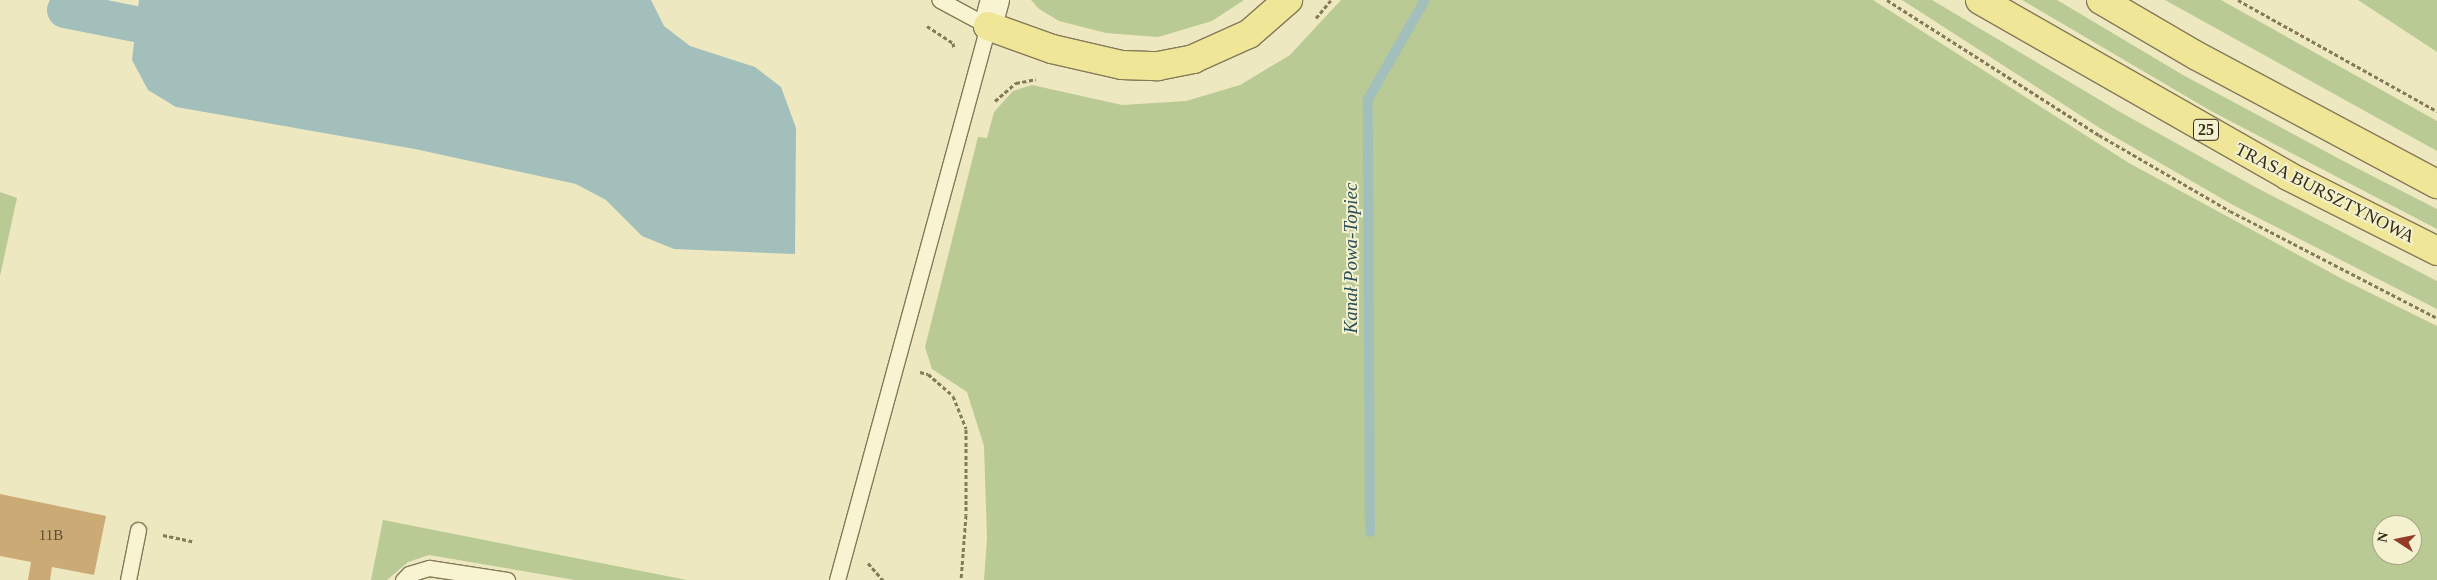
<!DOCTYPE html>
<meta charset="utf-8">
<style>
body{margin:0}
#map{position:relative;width:2437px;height:580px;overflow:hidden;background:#ede8c0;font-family:"Times New Roman",serif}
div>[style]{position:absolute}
.green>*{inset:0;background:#b9ca94}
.water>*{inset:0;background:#a3bfbc}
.stream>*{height:10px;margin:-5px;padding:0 5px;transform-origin:5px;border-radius:5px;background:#a3bfbc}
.canal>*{height:36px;margin:-18px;padding:0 18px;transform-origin:18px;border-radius:18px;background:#a3bfbc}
.building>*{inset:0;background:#cbaa76}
.path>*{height:3px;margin-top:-1.5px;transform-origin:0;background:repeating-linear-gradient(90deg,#857958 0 4px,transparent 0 6.5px)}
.roads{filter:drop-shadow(1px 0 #857958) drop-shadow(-1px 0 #857958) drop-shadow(0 1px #857958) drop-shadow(0 -1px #857958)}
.lane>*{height:15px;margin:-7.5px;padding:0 7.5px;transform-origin:7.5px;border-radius:7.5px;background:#f8f4d2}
.secondary>*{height:28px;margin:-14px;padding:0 14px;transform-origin:14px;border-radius:14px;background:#f8f4d2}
.primary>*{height:28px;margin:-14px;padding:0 14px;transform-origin:14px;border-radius:14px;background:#f0e697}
span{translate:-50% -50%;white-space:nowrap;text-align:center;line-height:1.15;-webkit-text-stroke:4px #f4f1cf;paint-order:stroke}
.number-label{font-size:15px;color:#5a4c32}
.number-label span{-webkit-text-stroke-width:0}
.shield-label span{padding:1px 4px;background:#f4f1cf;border:1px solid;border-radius:4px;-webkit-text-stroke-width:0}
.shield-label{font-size:16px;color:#352d1c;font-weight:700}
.street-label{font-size:18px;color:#352d1c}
.water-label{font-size:19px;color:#2c4f55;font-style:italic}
.north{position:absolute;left:2372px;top:515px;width:50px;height:50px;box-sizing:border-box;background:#f4f1cf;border:1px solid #a8a387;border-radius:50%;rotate:281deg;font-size:14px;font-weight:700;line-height:20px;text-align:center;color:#352d1c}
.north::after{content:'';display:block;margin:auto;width:18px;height:22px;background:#933d29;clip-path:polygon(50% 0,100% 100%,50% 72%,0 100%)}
</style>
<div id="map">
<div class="green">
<div style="clip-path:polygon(1031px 0,1244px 0,1212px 21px,1158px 37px,1106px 33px,1059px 21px,1039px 9px)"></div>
<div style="clip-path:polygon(evenodd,1341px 0,1873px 0,2129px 163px,2346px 281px,2437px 326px,2437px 580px,984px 580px,987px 538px,984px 446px,967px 392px,932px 369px,925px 347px,978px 137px,987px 138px,994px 112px,1013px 91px,1032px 85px,1122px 105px,1186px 101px,1240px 85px,1290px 55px,1341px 0,2382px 525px,2412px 525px,2412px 555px,2382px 555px,2382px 525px)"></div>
<div style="clip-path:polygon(1902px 0,1932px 0,2120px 112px,2257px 188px,2437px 281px,2437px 309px,2233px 205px,2103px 130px)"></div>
<div style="clip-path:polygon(2022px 0,2057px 0,2183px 75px,2347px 163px,2437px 209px,2437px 229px,2211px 111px)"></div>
<div style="clip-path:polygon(2165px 0,2221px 0,2437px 121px,2437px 151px)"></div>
<div style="clip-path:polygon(2358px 0,2437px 0,2437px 52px)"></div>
<div style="clip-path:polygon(0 192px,17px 198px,0 276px)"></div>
<div style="clip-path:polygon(383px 520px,687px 580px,575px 580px,429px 555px,408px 562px,387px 580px,371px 580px)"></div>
</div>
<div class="water">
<div style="clip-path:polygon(139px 0,651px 0,664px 26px,690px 46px,755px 67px,781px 87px,796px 128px,795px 254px,674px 249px,642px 236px,606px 200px,576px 184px,415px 149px,176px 107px,148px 90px,132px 60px)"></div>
</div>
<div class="stream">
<div style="left:1370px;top:532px;width:433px;rotate:-90.3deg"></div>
<div style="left:1368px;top:99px;width:114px;rotate:-60.1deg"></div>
</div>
<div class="canal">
<div style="left:65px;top:10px;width:71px;rotate:11.3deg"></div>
</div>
<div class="building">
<div style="clip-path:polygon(0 494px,106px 516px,94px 575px,52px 567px,50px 580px,28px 580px,31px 562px,0 556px)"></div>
</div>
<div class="path">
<div style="left:1887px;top:0;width:251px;rotate:32.5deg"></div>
<div style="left:2099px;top:135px;width:151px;rotate:30.1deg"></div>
<div style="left:2230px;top:211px;width:233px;rotate:27.3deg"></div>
<div style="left:2238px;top:0;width:228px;rotate:29.2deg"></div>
<div style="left:1316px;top:18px;width:23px;rotate:-50deg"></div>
<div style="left:927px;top:26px;width:31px;rotate:33deg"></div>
<div style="left:953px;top:43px;width:5px;rotate:79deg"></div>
<div style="left:995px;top:101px;width:28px;rotate:-41deg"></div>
<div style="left:1016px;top:83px;width:20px;rotate:-11deg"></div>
<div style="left:920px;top:372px;width:8px;rotate:14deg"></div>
<div style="left:928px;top:374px;width:33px;rotate:41deg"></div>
<div style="left:953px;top:396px;width:35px;rotate:68deg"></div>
<div style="left:966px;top:429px;width:86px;rotate:90deg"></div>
<div style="left:966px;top:515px;width:65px;rotate:94.4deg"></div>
<div style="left:163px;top:535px;width:30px;rotate:12deg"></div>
<div style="left:868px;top:563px;width:23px;rotate:49deg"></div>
</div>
<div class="roads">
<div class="lane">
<div style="left:128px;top:580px;width:51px;rotate:-78.7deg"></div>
<div style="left:403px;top:580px;width:8px;rotate:-45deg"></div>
<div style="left:409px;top:574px;width:21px;rotate:-17deg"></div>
<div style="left:429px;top:568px;width:79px;rotate:8.7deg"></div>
<div style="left:837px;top:580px;width:574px;rotate:-74.75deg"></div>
<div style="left:988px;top:26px;width:55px;rotate:-151.6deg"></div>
</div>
<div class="secondary">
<div style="left:988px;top:26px;width:27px;rotate:-75deg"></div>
</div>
<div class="primary">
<div style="left:1980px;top:0;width:355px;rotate:29.7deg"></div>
<div style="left:2288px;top:176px;width:167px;rotate:26.7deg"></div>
<div style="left:2101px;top:0;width:111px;rotate:30.3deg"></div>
<div style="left:2197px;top:56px;width:272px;rotate:28.1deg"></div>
<div style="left:988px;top:26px;width:68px;rotate:19.8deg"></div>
<div style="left:1052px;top:49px;width:72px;rotate:12.9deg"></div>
<div style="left:1122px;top:65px;width:36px;rotate:2deg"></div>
<div style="left:1158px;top:66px;width:36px;rotate:-11deg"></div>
<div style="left:1193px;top:59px;width:61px;rotate:-24.1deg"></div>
<div style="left:1249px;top:34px;width:52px;rotate:-41.1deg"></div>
</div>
</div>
<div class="number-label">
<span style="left:51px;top:536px">11B</span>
</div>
<div class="shield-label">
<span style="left:2206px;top:130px">25</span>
</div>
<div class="street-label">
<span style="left:2325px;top:193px;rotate:27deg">TRASA BURSZTYNOWA</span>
</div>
<div class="water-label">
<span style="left:1351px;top:258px;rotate:-90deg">Kanał Powa-Topiec</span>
</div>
<div class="north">N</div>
</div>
